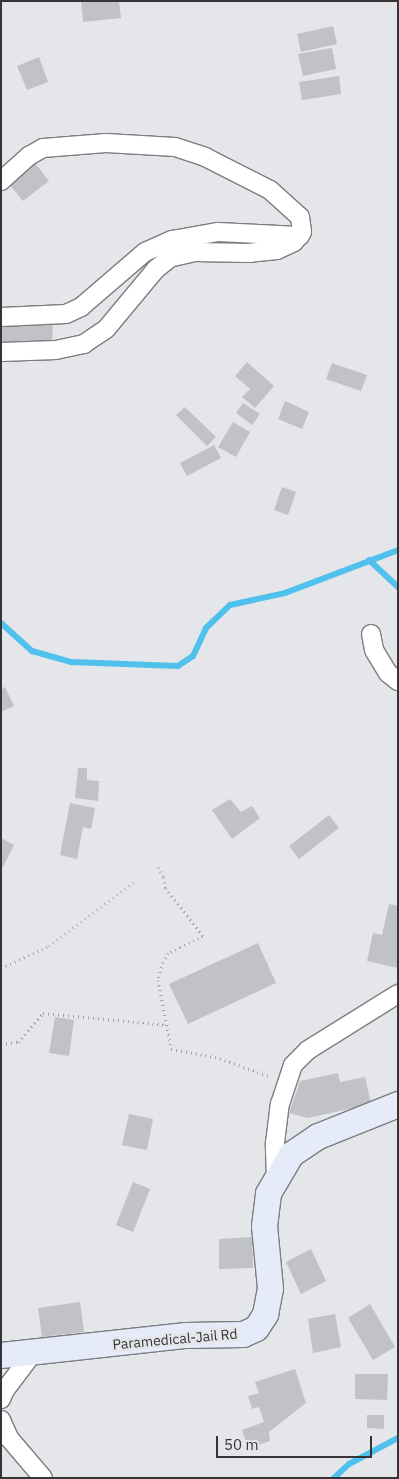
<!DOCTYPE html>
<style>
body{margin:0}
#map{position:relative;width:399px;height:1479px;overflow:hidden;background:#e4e6e9;font-family:"IBM Plex Sans",sans-serif}
div>[style]{position:absolute}
.stream>*{height:6px;margin:-3px;padding:0 3px;transform-origin:3px;border-radius:3px;background:#50c1ed}
.building>*{inset:0;background:#c0c2c5}
.path>*{height:3px;margin-top:-1.5px;transform-origin:0;background:repeating-linear-gradient(90deg,#a1a3a5 0 1px,transparent 0 5px)}
.roads{filter:drop-shadow(1px 0 #7b7d80) drop-shadow(-1px 0 #7b7d80) drop-shadow(0 1px #7b7d80) drop-shadow(0 -1px #7b7d80)}
.minor>*{height:18px;margin:-9px;padding:0 9px;transform-origin:9px;border-radius:9px;background:#fff}
.secondary>*{height:25px;margin:-12.5px;padding:0 12.5px;transform-origin:12.5px;border-radius:12.5px;background:#e6ebf9}
span{translate:-50% -50%;white-space:nowrap;text-align:center;line-height:1.15;-webkit-text-stroke:5px #e4e6e9;paint-order:stroke}
.street-label{font-size:14px;color:#353537}
.frame{position:absolute;inset:0;border:2px solid #353537;pointer-events:none}
.scale{position:absolute;left:216px;top:1436px;width:156px;height:22px;box-sizing:border-box;border:2px solid #353537;border-top:0;padding-left:6px;font-size:15px;line-height:18px;white-space:nowrap;color:#353537;-webkit-text-stroke:4px #e4e6e9;paint-order:stroke}
</style>
<div id="map">
<div class="stream">
<div style="left:369px;top:560px;width:40px;rotate:43deg"></div>
<div style="left:1px;top:623px;width:42px;rotate:42.1deg"></div>
<div style="left:32px;top:651px;width:41px;rotate:15.8deg"></div>
<div style="left:71px;top:662px;width:107px;rotate:2.1deg"></div>
<div style="left:178px;top:666px;width:18px;rotate:-34deg"></div>
<div style="left:193px;top:656px;width:31px;rotate:-65deg"></div>
<div style="left:206px;top:628px;width:33px;rotate:-44deg"></div>
<div style="left:230px;top:605px;width:56px;rotate:-12.3deg"></div>
<div style="left:285px;top:593px;width:121px;rotate:-20.8deg"></div>
<div style="left:334px;top:1478px;width:21px;rotate:-43deg"></div>
<div style="left:349px;top:1464px;width:55px;rotate:-28deg"></div>
</div>
<div class="building">
<div style="clip-path:polygon(81px 1px,119px 1px,121px 18px,83px 22px)"></div>
<div style="clip-path:polygon(333px 26px,337px 44px,301px 52px,297px 34px)"></div>
<div style="clip-path:polygon(332px 48px,336px 69px,303px 76px,298px 54px)"></div>
<div style="clip-path:polygon(39px 57px,48px 82px,27px 90px,17px 66px)"></div>
<div style="clip-path:polygon(339px 76px,341px 94px,302px 100px,299px 82px)"></div>
<div style="clip-path:polygon(35px 163px,49px 181px,23px 201px,9px 184px)"></div>
<div style="clip-path:polygon(1px 322px,53px 322px,52px 344px,1px 343px)"></div>
<div style="clip-path:polygon(247px 362px,274px 386px,255px 408px,242px 397px,250px 389px,235px 376px)"></div>
<div style="clip-path:polygon(332px 363px,367px 375px,361px 391px,326px 379px)"></div>
<div style="clip-path:polygon(285px 401px,309px 412px,302px 429px,278px 419px)"></div>
<div style="clip-path:polygon(243px 403px,260px 414px,252px 425px,236px 413px)"></div>
<div style="clip-path:polygon(185px 407px,216px 437px,207px 446px,176px 415px)"></div>
<div style="clip-path:polygon(233px 422px,250px 432px,236px 457px,218px 447px)"></div>
<div style="clip-path:polygon(214px 445px,221px 458px,187px 476px,180px 463px)"></div>
<div style="clip-path:polygon(282px 487px,296px 492px,288px 515px,274px 510px)"></div>
<div style="clip-path:polygon(5px 687px,14px 706px,1px 712px,1px 689px)"></div>
<div style="clip-path:polygon(78px 768px,87px 768px,87px 780px,99px 781px,98px 801px,75px 798px)"></div>
<div style="clip-path:polygon(230px 799px,241px 812px,252px 806px,260px 818px,232px 839px,212px 810px)"></div>
<div style="clip-path:polygon(70px 803px,95px 808px,91px 829px,83px 827px,77px 859px,60px 855px)"></div>
<div style="clip-path:polygon(329px 815px,339px 828px,299px 859px,289px 846px)"></div>
<div style="clip-path:polygon(1px 838px,14px 845px,1px 871px)"></div>
<div style="clip-path:polygon(389px 904px,398px 906px,398px 968px,367px 961px,373px 933px,382px 935px)"></div>
<div style="clip-path:polygon(258px 943px,276px 983px,188px 1024px,169px 984px)"></div>
<div style="clip-path:polygon(55px 1017px,74px 1020px,69px 1056px,49px 1053px)"></div>
<div style="clip-path:polygon(338px 1073px,340px 1082px,365px 1077px,371px 1104px,308px 1118px,289px 1113px,300px 1081px)"></div>
<div style="clip-path:polygon(129px 1114px,153px 1119px,147px 1150px,122px 1145px)"></div>
<div style="clip-path:polygon(133px 1182px,150px 1189px,133px 1232px,116px 1225px)"></div>
<div style="clip-path:polygon(252px 1237px,253px 1268px,219px 1269px,219px 1239px)"></div>
<div style="clip-path:polygon(311px 1249px,326px 1281px,301px 1294px,286px 1262px)"></div>
<div style="clip-path:polygon(80px 1302px,84px 1332px,42px 1337px,38px 1308px)"></div>
<div style="clip-path:polygon(370px 1304px,395px 1347px,373px 1360px,348px 1318px)"></div>
<div style="clip-path:polygon(335px 1314px,341px 1347px,313px 1353px,308px 1319px)"></div>
<div style="clip-path:polygon(295px 1369px,306px 1403px,269px 1432px,270px 1441px,248px 1448px,242px 1430px,264px 1422px,259px 1407px,252px 1409px,248px 1396px,259px 1393px,255px 1382px)"></div>
<div style="clip-path:polygon(355px 1374px,388px 1374px,387px 1400px,355px 1399px)"></div>
<div style="clip-path:polygon(367px 1415px,384px 1415px,384px 1429px,367px 1428px)"></div>
</div>
<div class="path">
<div style="left:158px;top:867px;width:12px;rotate:59deg"></div>
<div style="left:164px;top:877px;width:11px;rotate:85deg"></div>
<div style="left:165px;top:888px;width:61px;rotate:51.6deg"></div>
<div style="left:203px;top:936px;width:39px;rotate:154deg"></div>
<div style="left:168px;top:953px;width:10px;rotate:119deg"></div>
<div style="left:163px;top:962px;width:19px;rotate:106deg"></div>
<div style="left:158px;top:980px;width:70px;rotate:79.3deg"></div>
<div style="left:171px;top:1049px;width:45px;rotate:10.3deg"></div>
<div style="left:215px;top:1057px;width:57px;rotate:19.4deg"></div>
<div style="left:1px;top:968px;width:53px;rotate:-24.6deg"></div>
<div style="left:49px;top:946px;width:110px;rotate:-36.9deg"></div>
<div style="left:1px;top:1044px;width:17px;rotate:-7deg"></div>
<div style="left:18px;top:1042px;width:38px;rotate:-49deg"></div>
<div style="left:43px;top:1013px;width:125px;rotate:5.5deg"></div>
</div>
<div class="roads">
<div class="minor">
<div style="left:1px;top:181px;width:38px;rotate:-42deg"></div>
<div style="left:29px;top:156px;width:16px;rotate:-30deg"></div>
<div style="left:43px;top:148px;width:63px;rotate:-4.5deg"></div>
<div style="left:106px;top:143px;width:69px;rotate:3.3deg"></div>
<div style="left:175px;top:147px;width:32px;rotate:18deg"></div>
<div style="left:205px;top:157px;width:73px;rotate:26.9deg"></div>
<div style="left:270px;top:190px;width:40px;rotate:42deg"></div>
<div style="left:300px;top:217px;width:15px;rotate:82deg"></div>
<div style="left:302px;top:232px;width:13px;rotate:129deg"></div>
<div style="left:294px;top:242px;width:19px;rotate:155deg"></div>
<div style="left:277px;top:250px;width:27px;rotate:174deg"></div>
<div style="left:250px;top:253px;width:55px;rotate:-179deg"></div>
<div style="left:195px;top:252px;width:26px;rotate:167deg"></div>
<div style="left:170px;top:258px;width:18px;rotate:142deg"></div>
<div style="left:156px;top:269px;width:78px;rotate:129.8deg"></div>
<div style="left:106px;top:329px;width:27px;rotate:146deg"></div>
<div style="left:84px;top:344px;width:29px;rotate:168deg"></div>
<div style="left:56px;top:350px;width:55px;rotate:177.9deg"></div>
<div style="left:1px;top:317px;width:65px;rotate:-2.6deg"></div>
<div style="left:66px;top:314px;width:17px;rotate:-25deg"></div>
<div style="left:81px;top:307px;width:84px;rotate:-40.7deg"></div>
<div style="left:145px;top:252px;width:30px;rotate:-24deg"></div>
<div style="left:172px;top:240px;width:47px;rotate:-9.9deg"></div>
<div style="left:218px;top:232px;width:82px;rotate:2.8deg"></div>
<div style="left:371px;top:634px;width:16px;rotate:79deg"></div>
<div style="left:374px;top:650px;width:27px;rotate:59deg"></div>
<div style="left:388px;top:673px;width:13px;rotate:39deg"></div>
<div style="left:276px;top:1179px;width:36px;rotate:-92deg"></div>
<div style="left:275px;top:1143px;width:39px;rotate:-83deg"></div>
<div style="left:280px;top:1104px;width:41px;rotate:-71.6deg"></div>
<div style="left:293px;top:1065px;width:21px;rotate:-45deg"></div>
<div style="left:308px;top:1050px;width:106px;rotate:-31.9deg"></div>
<div style="left:1px;top:1399px;width:10px;rotate:-66deg"></div>
<div style="left:5px;top:1390px;width:46px;rotate:-52.9deg"></div>
<div style="left:1px;top:1420px;width:20px;rotate:66deg"></div>
<div style="left:9px;top:1438px;width:52px;rotate:49.6deg"></div>
</div>
<div class="secondary">
<div style="left:1px;top:1355px;width:186px;rotate:-6.2deg"></div>
<div style="left:186px;top:1335px;width:57px;rotate:-1deg"></div>
<div style="left:243px;top:1334px;width:14px;rotate:-25deg"></div>
<div style="left:256px;top:1328px;width:17px;rotate:-57deg"></div>
<div style="left:265px;top:1314px;width:26px;rotate:-79deg"></div>
<div style="left:270px;top:1288px;width:62px;rotate:-95.5deg"></div>
<div style="left:264px;top:1226px;width:33px;rotate:-83deg"></div>
<div style="left:268px;top:1193px;width:45px;rotate:-59.5deg"></div>
<div style="left:291px;top:1154px;width:32px;rotate:-34deg"></div>
<div style="left:318px;top:1136px;width:86px;rotate:-21.8deg"></div>
</div>
</div>
<div class="street-label">
<span style="left:175px;top:1339px;rotate:-5deg">Paramedical-Jail Rd</span>
</div>
<div class="frame"></div>
<div class="scale">50 m</div>
</div>
